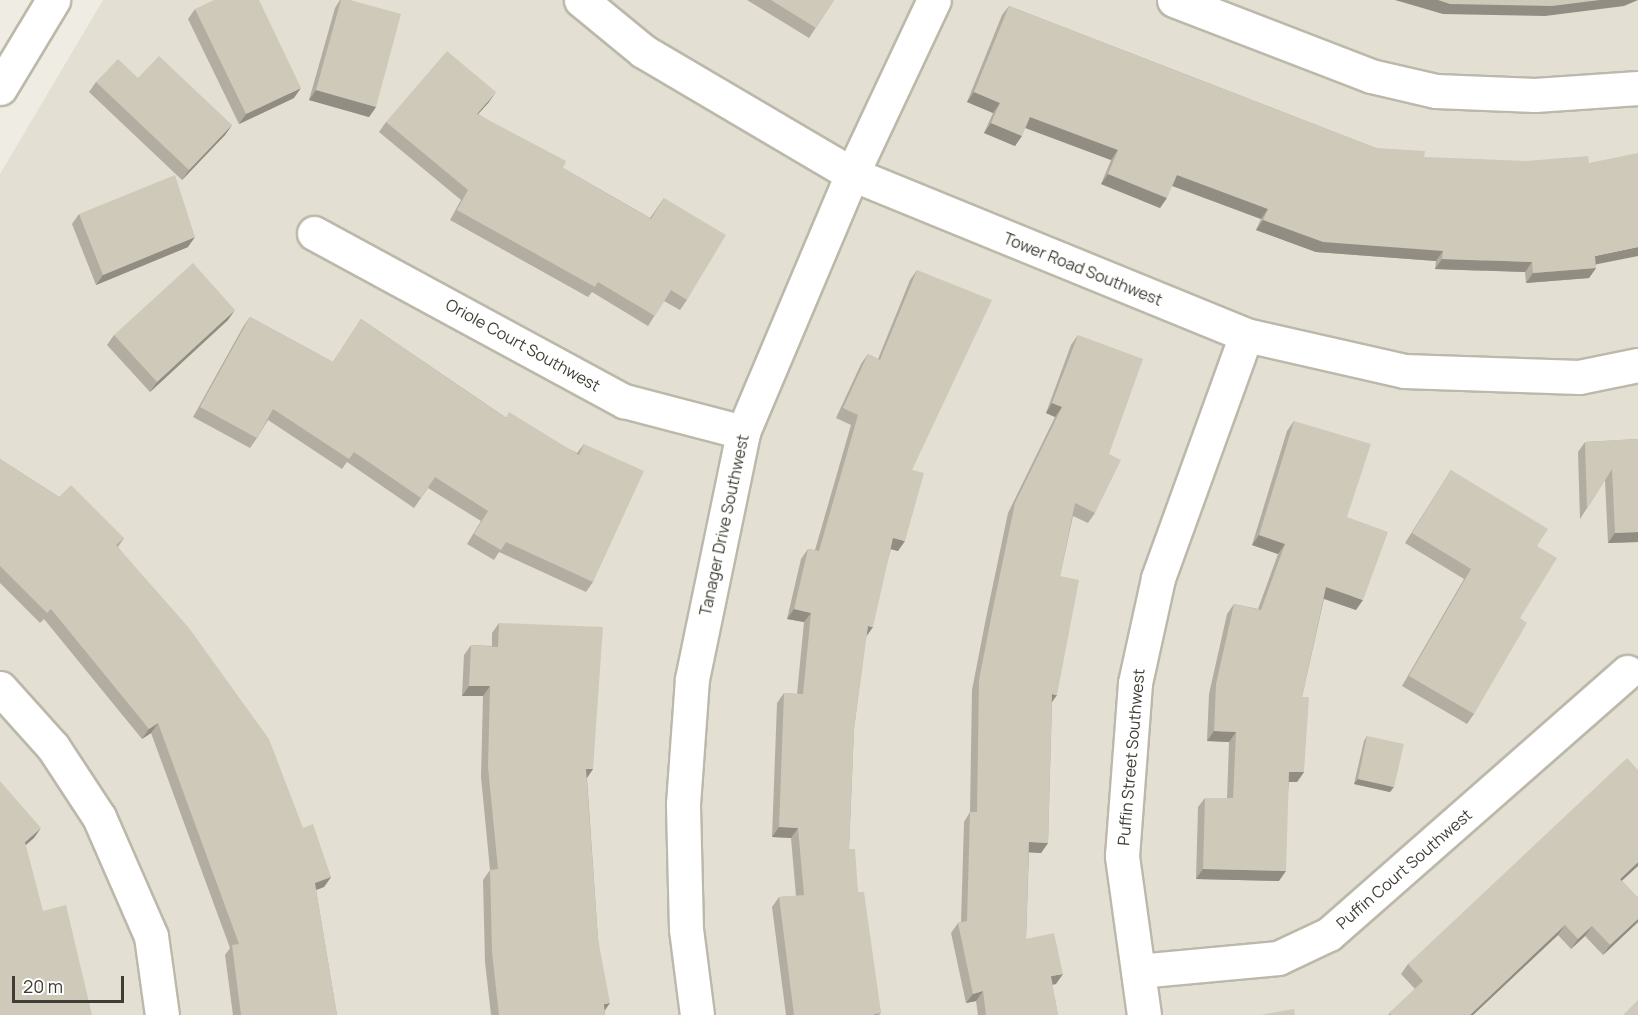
<!DOCTYPE html>
<style>
body{margin:0}
#map{position:relative;width:1638px;height:1015px;overflow:hidden;background:#efede3;font-family:Manrope,sans-serif}
div>[style]{position:absolute}
.residential>*{inset:0;background:#e3dfd2}
.roads{filter:drop-shadow(2px 0 #bcb8aa) drop-shadow(-2px 0 #bcb8aa) drop-shadow(0 2px #bcb8aa) drop-shadow(0 -2px #bcb8aa)}
.minor>*{height:33px;margin:-16.5px;padding:0 16.5px;transform-origin:16.5px;border-radius:16.5px;background:#fff}
.wall>*{inset:0;background:#b2ada0}
.shaded-wall>*{inset:0;background:#918d82}
.building>*{inset:0;background:#cfc9ba}
span{translate:-50% -50%;white-space:nowrap;text-align:center;line-height:1.15;-webkit-text-stroke:5px #fff;paint-order:stroke}
.street-label{font-size:16px;color:#403d34}
.scale{position:absolute;left:12px;top:976px;width:112px;height:27px;box-sizing:border-box;border:3px solid #403d34;border-top:0;padding-left:8px;font-size:18px;line-height:21px;white-space:nowrap;color:#403d34;-webkit-text-stroke:4px #fff;paint-order:stroke}
</style>
<div id="map">
<div class="residential">
<div style="clip-path:polygon(103px 0,1638px 0,1638px 1015px,0 1015px,0 174px)"></div>
</div>
<div class="roads">
<div class="minor">
<div style="left:581px;top:0;width:80px;rotate:39.4deg"></div>
<div style="left:643px;top:51px;width:243px;rotate:30.5deg"></div>
<div style="left:852px;top:174px;width:426px;rotate:22.2deg"></div>
<div style="left:1246px;top:335px;width:162px;rotate:12.8deg"></div>
<div style="left:1404px;top:371px;width:175px;rotate:2deg"></div>
<div style="left:1579px;top:377px;width:60px;rotate:-11.5deg"></div>
<div style="left:1174px;top:0;width:211px;rotate:21.1deg"></div>
<div style="left:1371px;top:76px;width:67px;rotate:13deg"></div>
<div style="left:1436px;top:91px;width:99px;rotate:2.3deg"></div>
<div style="left:1535px;top:95px;width:103px;rotate:-3.9deg"></div>
<div style="left:0;top:88px;width:103px;rotate:-58.9deg"></div>
<div style="left:314px;top:233px;width:353px;rotate:28.5deg"></div>
<div style="left:624px;top:401px;width:123px;rotate:14.6deg"></div>
<div style="left:0;top:688px;width:79px;rotate:48.1deg"></div>
<div style="left:53px;top:747px;width:84px;rotate:56.7deg"></div>
<div style="left:99px;top:817px;width:130px;rotate:66.4deg"></div>
<div style="left:151px;top:936px;width:80px;rotate:82.1deg"></div>
<div style="left:1138px;top:971px;width:141px;rotate:-5.3deg"></div>
<div style="left:1278px;top:958px;width:56px;rotate:-25.2deg"></div>
<div style="left:1329px;top:934px;width:397px;rotate:-41.3deg"></div>
<div style="left:697px;top:1015px;width:87px;rotate:-97.3deg"></div>
<div style="left:686px;top:929px;width:125px;rotate:-91.4deg"></div>
<div style="left:683px;top:804px;width:125px;rotate:-85.9deg"></div>
<div style="left:692px;top:679px;width:252px;rotate:-78.3deg"></div>
<div style="left:743px;top:432px;width:280px;rotate:-67.1deg"></div>
<div style="left:852px;top:174px;width:192px;rotate:-64.8deg"></div>
<div style="left:1144px;top:1015px;width:161px;rotate:-97.9deg"></div>
<div style="left:1122px;top:856px;width:173px;rotate:-85.7deg"></div>
<div style="left:1135px;top:683px;width:107px;rotate:-77.6deg"></div>
<div style="left:1158px;top:578px;width:258px;rotate:-70.1deg"></div>
</div>
</div>
<div class="wall">
<div style="clip-path:polygon(340px 0,350px 0,376px 107px,369px 117px,309px 100px,335px 8px)"></div>
<div style="clip-path:polygon(747px 0,834px 0,809px 38px)"></div>
<div style="clip-path:polygon(1009px 6px,1376px 148px,1424px 157px,1596px 264px,1596px 268px,1589px 278px,1526px 283px,1525px 272px,1435px 269px,1436px 261px,1316px 252px,1256px 230px,1261px 219px,1172px 186px,1160px 208px,1101px 184px,1111px 160px,1025px 128px,1015px 146px,984px 133px,993px 113px,967px 102px,1002px 15px)"></div>
<div style="clip-path:polygon(195px 9px,294px 98px,239px 124px,188px 19px)"></div>
<div style="clip-path:polygon(138px 78px,232px 125px,225px 135px,182px 180px,89px 92px,96px 82px)"></div>
<div style="clip-path:polygon(489px 102px,478px 114px,563px 168px,650px 218px,664px 198px,687px 300px,680px 310px,664px 301px,648px 326px,592px 292px,588px 297px,450px 220px,461px 200px,379px 132px,386px 122px)"></div>
<div style="clip-path:polygon(79px 214px,188px 247px,96px 285px,72px 224px)"></div>
<div style="clip-path:polygon(917px 270px,912px 470px,898px 551px,891px 549px,866px 636px,854px 729px,849px 849px,858px 892px,881px 1013px,879px 1015px,786px 1015px,772px 907px,779px 897px,796px 896px,791px 838px,772px 837px,777px 703px,784px 693px,797px 694px,804px 622px,787px 619px,801px 559px,808px 549px,815px 550px,851px 425px,836px 418px,861px 364px,868px 354px,878px 359px,910px 280px)"></div>
<div style="clip-path:polygon(250px 317px,333px 362px,361px 319px,505px 417px,577px 453px,584px 444px,593px 582px,586px 592px,499px 552px,494px 560px,467px 544px,481px 521px,428px 488px,414px 508px,347px 462px,342px 469px,268px 420px,257px 438px,250px 448px,193px 417px,243px 327px)"></div>
<div style="clip-path:polygon(228px 320px,150px 392px,107px 345px,114px 335px)"></div>
<div style="clip-path:polygon(1078px 335px,1109px 454px,1095px 513px,1088px 523px,1073px 516px,1060px 576px,1052px 703px,1048px 843px,1041px 853px,1029px 852px,1026px 939px,1056px 984px,1052px 985px,1058px 1015px,978px 1015px,976px 1001px,966px 1003px,951px 933px,958px 923px,961px 922px,964px 822px,970px 812px,972px 690px,986px 618px,1008px 513px,1055px 417px,1046px 413px,1071px 345px)"></div>
<div style="clip-path:polygon(1294px 421px,1347px 517px,1356px 610px,1324px 599px,1302px 697px,1304px 772px,1297px 782px,1289px 782px,1279px 881px,1196px 879px,1198px 807px,1205px 798px,1227px 798px,1229px 742px,1207px 741px,1209px 694px,1227px 614px,1234px 604px,1258px 609px,1278px 554px,1252px 545px,1287px 431px)"></div>
<div style="clip-path:polygon(1638px 439px,1638px 542px,1608px 543px,1605px 480px,1580px 519px,1578px 452px,1585px 442px)"></div>
<div style="clip-path:polygon(0 459px,59px 497px,124px 538px,118px 547px,303px 828px,331px 877px,324px 887px,316px 890px,337px 1015px,233px 1015px,225px 955px,230px 948px,151px 733px,142px 739px,44px 619px,40px 623px,0 583px)"></div>
<div style="clip-path:polygon(1451px 470px,1537px 546px,1520px 618px,1474px 714px,1467px 724px,1402px 686px,1464px 579px,1405px 543px)"></div>
<div style="clip-path:polygon(499px 623px,593px 769px,587px 778px,598px 939px,605px 1015px,491px 1015px,485px 962px,483px 880px,490px 870px,481px 777px,483px 696px,462px 696px,464px 655px,471px 645px,492px 646px,492px 633px)"></div>
<div style="clip-path:polygon(1367px 736px,1390px 792px,1354px 784px,1364px 741px)"></div>
<div style="clip-path:polygon(1622px 881px,1638px 898px,1638px 922px,1603px 955px,1585px 936px,1571px 949px,1558px 935px,1473px 1015px,1388px 1015px,1415px 989px,1401px 974px,1408px 964px)"></div>
</div>
<div class="shaded-wall">
<div style="clip-path:polygon(1395px 0,1638px 0,1624px 6px,1545px 16px,1443px 14px)"></div>
<div style="clip-path:polygon(301px 88px,294px 98px,239px 124px,246px 114px)"></div>
<div style="clip-path:polygon(316px 90px,376px 107px,369px 117px,309px 100px)"></div>
<div style="clip-path:polygon(496px 92px,489px 102px,470px 123px,477px 114px)"></div>
<div style="clip-path:polygon(974px 92px,1000px 103px,993px 113px,967px 102px)"></div>
<div style="clip-path:polygon(1030px 117px,1118px 150px,1111px 160px,1023px 127px)"></div>
<div style="clip-path:polygon(991px 123px,1022px 136px,1015px 146px,984px 133px)"></div>
<div style="clip-path:polygon(232px 125px,225px 135px,182px 180px,189px 170px)"></div>
<div style="clip-path:polygon(1108px 174px,1167px 198px,1160px 208px,1101px 184px)"></div>
<div style="clip-path:polygon(1177px 175px,1268px 209px,1261px 219px,1170px 185px)"></div>
<div style="clip-path:polygon(1263px 220px,1443px 251px,1436px 261px,1316px 252px,1256px 230px)"></div>
<div style="clip-path:polygon(195px 237px,188px 247px,96px 285px,103px 275px)"></div>
<div style="clip-path:polygon(1638px 247px,1638px 256px,1588px 266px,1595px 256px)"></div>
<div style="clip-path:polygon(1442px 259px,1532px 262px,1525px 272px,1435px 269px)"></div>
<div style="clip-path:polygon(1596px 268px,1589px 278px,1526px 283px,1533px 273px)"></div>
<div style="clip-path:polygon(235px 310px,228px 320px,150px 392px,157px 382px)"></div>
<div style="clip-path:polygon(1052px 403px,1062px 407px,1055px 417px,1046px 413px)"></div>
<div style="clip-path:polygon(1638px 532px,1638px 542px,1608px 543px,1615px 533px)"></div>
<div style="clip-path:polygon(1259px 535px,1285px 544px,1278px 554px,1252px 545px)"></div>
<div style="clip-path:polygon(893px 538px,905px 541px,898px 551px,886px 548px)"></div>
<div style="clip-path:polygon(1326px 587px,1363px 600px,1356px 610px,1319px 597px)"></div>
<div style="clip-path:polygon(794px 609px,811px 613px,804px 622px,787px 619px)"></div>
<div style="clip-path:polygon(868px 626px,873px 627px,866px 637px)"></div>
<div style="clip-path:polygon(469px 686px,490px 686px,483px 696px,462px 696px)"></div>
<div style="clip-path:polygon(1052px 694px,1057px 695px,1050px 705px)"></div>
<div style="clip-path:polygon(158px 723px,151px 733px,142px 739px,149px 729px)"></div>
<div style="clip-path:polygon(1214px 731px,1236px 732px,1229px 742px,1207px 741px)"></div>
<div style="clip-path:polygon(586px 769px,593px 769px,586px 779px)"></div>
<div style="clip-path:polygon(1289px 772px,1304px 772px,1297px 782px,1282px 782px)"></div>
<div style="clip-path:polygon(1358px 779px,1394px 787px,1390px 792px,1354px 784px)"></div>
<div style="clip-path:polygon(779px 827px,798px 828px,791px 838px,772px 837px)"></div>
<div style="clip-path:polygon(41px 828px,34px 838px,18px 852px,25px 842px)"></div>
<div style="clip-path:polygon(1029px 842px,1048px 843px,1041px 853px,1022px 852px)"></div>
<div style="clip-path:polygon(1638px 862px,1638px 866px,1613px 889px,1620px 879px)"></div>
<div style="clip-path:polygon(1203px 869px,1286px 871px,1279px 881px,1196px 879px)"></div>
<div style="clip-path:polygon(331px 877px,324px 887px,308px 893px,315px 883px)"></div>
<div style="clip-path:polygon(1638px 919px,1638px 922px,1603px 955px,1610px 945px)"></div>
<div style="clip-path:polygon(1565px 925px,1558px 935px,1473px 1015px,1470px 1015px)"></div>
<div style="clip-path:polygon(1592px 926px,1585px 936px,1571px 949px,1578px 939px)"></div>
<div style="clip-path:polygon(1063px 974px,1056px 984px,1044px 986px,1051px 976px)"></div>
<div style="clip-path:polygon(983px 991px,976px 1001px,966px 1003px,973px 994px)"></div>
<div style="clip-path:polygon(610px 1003px,603px 1013px,604px 1004px)"></div>
</div>
<div class="building">
<div style="clip-path:polygon(214px 0,259px 0,301px 88px,246px 114px,195px 9px)"></div>
<div style="clip-path:polygon(341px 0,350px 0,401px 14px,376px 107px,316px 90px)"></div>
<div style="clip-path:polygon(771px 0,834px 0,816px 28px)"></div>
<div style="clip-path:polygon(1438px 0,1600px 0,1552px 6px,1450px 4px)"></div>
<div style="clip-path:polygon(1009px 6px,1376px 148px,1425px 151px,1424px 157px,1526px 161px,1588px 156px,1589px 163px,1638px 153px,1638px 247px,1595px 256px,1596px 268px,1533px 273px,1532px 262px,1442px 259px,1443px 251px,1323px 242px,1263px 220px,1268px 209px,1177px 175px,1167px 198px,1108px 174px,1118px 150px,1030px 117px,1022px 136px,991px 123px,1000px 103px,974px 92px)"></div>
<div style="clip-path:polygon(447px 51px,496px 92px,477px 114px,566px 161px,563px 168px,651px 219px,664px 198px,726px 235px,687px 300px,671px 290px,655px 316px,598px 282px,595px 287px,457px 210px,468px 190px,386px 122px)"></div>
<div style="clip-path:polygon(159px 56px,232px 125px,189px 170px,96px 82px,118px 59px,138px 78px)"></div>
<div style="clip-path:polygon(175px 175px,195px 237px,103px 275px,79px 214px)"></div>
<div style="clip-path:polygon(193px 263px,235px 310px,157px 382px,114px 335px)"></div>
<div style="clip-path:polygon(917px 270px,992px 300px,912px 470px,924px 473px,905px 541px,893px 538px,873px 627px,868px 626px,854px 729px,849px 849px,855px 849px,858px 892px,864px 892px,881px 1013px,874px 1014px,874px 1015px,794px 1015px,779px 897px,804px 895px,798px 828px,779px 827px,784px 693px,803px 694px,811px 613px,794px 609px,808px 549px,819px 551px,858px 415px,843px 408px,868px 354px,880px 360px)"></div>
<div style="clip-path:polygon(250px 317px,333px 362px,361px 319px,506px 418px,509px 412px,579px 455px,584px 444px,644px 471px,593px 582px,506px 542px,501px 550px,474px 534px,488px 511px,435px 477px,421px 498px,354px 452px,349px 459px,273px 409px,257px 438px,200px 407px)"></div>
<div style="clip-path:polygon(1078px 335px,1143px 359px,1109px 454px,1121px 460px,1095px 513px,1075px 503px,1060px 576px,1079px 580px,1057px 695px,1052px 694px,1048px 843px,1029px 842px,1026px 939px,1054px 933px,1063px 974px,1051px 976px,1058px 1015px,986px 1015px,983px 991px,973px 994px,958px 923px,967px 921px,970px 812px,977px 812px,979px 680px,993px 608px,1015px 503px,1062px 407px,1052px 403px)"></div>
<div style="clip-path:polygon(1294px 421px,1371px 444px,1347px 517px,1388px 532px,1363px 600px,1326px 587px,1302px 697px,1309px 697px,1304px 772px,1289px 772px,1286px 871px,1203px 869px,1205px 798px,1233px 798px,1236px 732px,1214px 731px,1216px 684px,1234px 604px,1261px 610px,1285px 544px,1259px 535px)"></div>
<div style="clip-path:polygon(1638px 439px,1638px 532px,1615px 533px,1612px 469px,1587px 509px,1585px 442px)"></div>
<div style="clip-path:polygon(0 459px,59px 497px,71px 485px,124px 538px,116px 545px,189px 628px,269px 739px,303px 828px,313px 824px,331px 877px,315px 883px,337px 1015px,241px 1015px,232px 945px,239px 944px,158px 723px,149px 729px,51px 609px,47px 613px,0 566px)"></div>
<div style="clip-path:polygon(1451px 470px,1548px 529px,1537px 546px,1557px 558px,1520px 618px,1527px 623px,1474px 714px,1409px 676px,1471px 569px,1412px 533px)"></div>
<div style="clip-path:polygon(499px 623px,603px 627px,593px 769px,586px 769px,598px 939px,610px 1003px,604px 1004px,605px 1015px,499px 1015px,492px 952px,490px 870px,498px 869px,488px 767px,490px 686px,469px 686px,471px 645px,498px 647px)"></div>
<div style="clip-path:polygon(1367px 736px,1404px 744px,1394px 787px,1358px 779px)"></div>
<div style="clip-path:polygon(1627px 758px,1638px 770px,1638px 862px,1620px 879px,1638px 898px,1638px 919px,1610px 945px,1592px 926px,1578px 939px,1565px 925px,1470px 1015px,1391px 1015px,1389px 1013px,1423px 981px,1408px 964px)"></div>
<div style="clip-path:polygon(0 781px,41px 828px,25px 842px,43px 911px,66px 905px,92px 1015px,0 1015px)"></div>
<div style="clip-path:polygon(1638px 1000px,1638px 1015px,1623px 1015px)"></div>
<div style="clip-path:polygon(1294px 1009px,1295px 1015px,1260px 1015px)"></div>
</div>
<div class="street-label">
<span style="left:1083px;top:269px;rotate:22deg">Tower Road Southwest</span>
<span style="left:523px;top:345px;rotate:29deg">Oriole Court Southwest</span>
<span style="left:724px;top:525px;rotate:-78deg">Tanager Drive Southwest</span>
<span style="left:1131px;top:757px;rotate:-85deg">Puffin Street Southwest</span>
<span style="left:1404px;top:869px;rotate:-41deg">Puffin Court Southwest</span>
</div>
<div class="scale">20 m</div>
</div>
